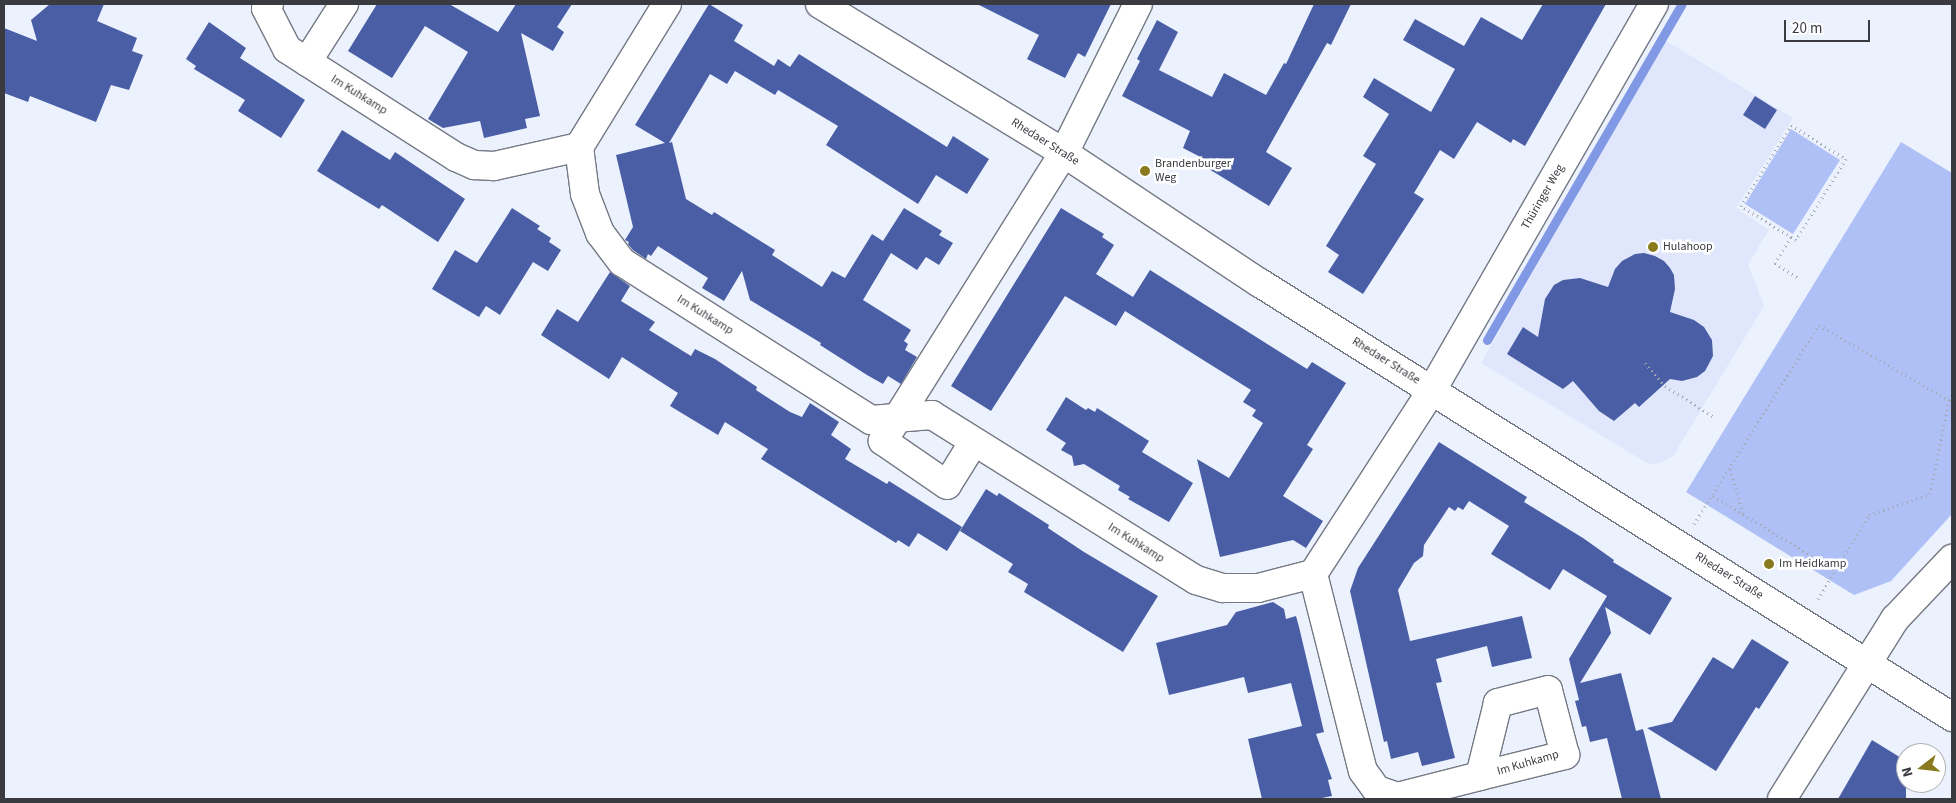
<!DOCTYPE html>
<meta charset="utf-8">
<style>
body{margin:0}
#map{position:relative;width:1956px;height:803px;overflow:hidden;background:#ecf1fe;font-family:"Source Sans 3",sans-serif}
div>[style]{position:absolute}
.built>*{inset:0;background:#e0e7fc}
.green>*{inset:0;background:#aec0f6}
.stream>*{height:9px;margin:-4.5px;padding:0 4.5px;transform-origin:4.5px;border-radius:4.5px;background:#8198e4}
.building>*{inset:0;background:#4a5ea5}
.path>*{height:3px;margin-top:-1.5px;transform-origin:0;background:repeating-linear-gradient(90deg,#a5a8b2 0 1px,transparent 0 5px)}
.roads{filter:drop-shadow(1px 0 #747984) drop-shadow(-1px 0 #747984) drop-shadow(0 1px #747984) drop-shadow(0 -1px #747984)}
.minor>*{height:28px;margin:-14px;padding:0 14px;transform-origin:14px;border-radius:14px;background:#fff}
.dots>*{width:14px;height:14px;translate:-50% -50%;box-sizing:border-box;border:2px solid #fff;border-radius:50%}
span{translate:-50% -50%;white-space:nowrap;text-align:center;line-height:1.15;-webkit-text-stroke:5px #fff;paint-order:stroke}
.street-label{font-size:12px;color:#393b40}
.poi-label{font-size:12px;color:#393b40}
.left{translate:0 -50%;text-align:left}
.frame{position:absolute;inset:0;border:5px solid #393b40;pointer-events:none}
.north{position:absolute;left:1896px;top:743px;width:50px;height:50px;box-sizing:border-box;background:#fff;border:1px solid #b0b1b3;border-radius:50%;rotate:254deg;font-size:14px;font-weight:700;line-height:20px;text-align:center;color:#393b40}
.north::after{content:'';display:block;margin:auto;width:18px;height:22px;background:#8a7a1f;clip-path:polygon(50% 0,100% 100%,50% 72%,0 100%)}
.scale{position:absolute;left:1784px;top:20px;width:86px;height:22px;box-sizing:border-box;border:2px solid #393b40;border-top:0;padding-left:6px;font-size:15px;line-height:18px;white-space:nowrap;color:#393b40;-webkit-text-stroke:4px #fff;paint-order:stroke}
</style>
<div id="map">
<div class="built">
<div style="clip-path:polygon(1666px 41px,1793px 118px,1736px 208px,1769px 230px,1748px 264px,1764px 306px,1673px 456px,1660px 463px,1649px 464px,1481px 363px)"></div>
</div>
<div class="green">
<div style="clip-path:polygon(1791px 129px,1840px 160px,1793px 234px,1745px 204px)"></div>
<div style="clip-path:polygon(1901px 142px,1952px 173px,1952px 514px,1891px 581px,1854px 595px,1686px 492px)"></div>
</div>
<div class="stream">
<div style="left:1487px;top:340px;width:388px;rotate:-59.9deg"></div>
</div>
<div class="building">
<div style="clip-path:polygon(50px 4px,104px 4px,97px 21px,137px 38px,132px 51px,143px 55px,129px 90px,111px 85px,96px 122px,30px 96px,28px 102px,4px 93px,4px 28px,37px 41px,31px 20px)"></div>
<div style="clip-path:polygon(377px 4px,449px 4px,498px 32px,516px 4px,572px 4px,557px 27px,564px 32px,553px 51px,521px 33px,540px 116px,525px 119px,527px 128px,484px 138px,480px 121px,443px 128px,428px 119px,468px 52px,425px 26px,392px 78px,348px 51px)"></div>
<div style="clip-path:polygon(709px 4px,743px 25px,734px 41px,774px 66px,778px 59px,790px 67px,799px 54px,947px 147px,953px 136px,989px 159px,967px 194px,936px 175px,918px 204px,826px 145px,838px 126px,778px 90px,775px 95px,735px 71px,727px 84px,710px 74px,669px 143px,672px 142px,686px 199px,712px 215px,714px 212px,775px 250px,772px 255px,822px 287px,832px 271px,845px 278px,872px 234px,883px 241px,904px 208px,942px 231px,939px 235px,953px 243px,939px 265px,926px 257px,917px 270px,891px 253px,863px 300px,911px 330px,904px 341px,908px 344px,905px 350px,917px 357px,901px 384px,888px 376px,883px 384px,867px 375px,820px 345px,821px 343px,750px 300px,742px 271px,724px 301px,702px 288px,708px 278px,658px 246px,651px 256px,648px 254px,646px 259px,633px 250px,628px 244px,629px 242px,625px 240px,633px 227px,616px 155px,665px 143px,635px 125px)"></div>
<div style="clip-path:polygon(977px 4px,1111px 4px,1085px 57px,1078px 53px,1065px 78px,1027px 59px,1039px 35px)"></div>
<div style="clip-path:polygon(1314px 4px,1351px 4px,1331px 45px,1327px 43px,1266px 152px,1292px 168px,1269px 206px,1209px 169px,1212px 163px,1183px 148px,1190px 131px,1122px 96px,1140px 61px,1137px 59px,1157px 20px,1178px 32px,1159px 70px,1212px 97px,1224px 73px,1266px 95px,1284px 63px,1286px 64px)"></div>
<div style="clip-path:polygon(1543px 4px,1606px 4px,1525px 146px,1513px 139px,1511px 143px,1477px 122px,1454px 159px,1440px 150px,1414px 193px,1424px 199px,1363px 294px,1328px 272px,1339px 255px,1326px 246px,1376px 164px,1363px 156px,1389px 114px,1363px 97px,1374px 78px,1431px 112px,1455px 69px,1403px 40px,1415px 19px,1464px 46px,1481px 17px,1522px 40px)"></div>
<div style="clip-path:polygon(209px 22px,246px 48px,240px 58px,305px 100px,281px 138px,238px 111px,245px 100px,194px 69px,196px 66px,186px 59px)"></div>
<div style="clip-path:polygon(1755px 96px,1777px 110px,1765px 129px,1743px 115px)"></div>
<div style="clip-path:polygon(342px 130px,390px 160px,395px 152px,465px 199px,438px 242px,382px 205px,379px 209px,317px 171px)"></div>
<div style="clip-path:polygon(512px 208px,540px 226px,537px 229px,551px 238px,549px 242px,561px 250px,548px 271px,533px 262px,500px 315px,486px 306px,479px 317px,432px 289px,455px 250px,477px 263px)"></div>
<div style="clip-path:polygon(1061px 208px,1104px 234px,1102px 237px,1114px 245px,1096px 274px,1133px 297px,1150px 270px,1307px 369px,1312px 362px,1346px 383px,1307px 445px,1313px 449px,1283px 496px,1323px 521px,1306px 548px,1293px 540px,1220px 557px,1197px 459px,1229px 478px,1263px 423px,1252px 416px,1256px 410px,1243px 402px,1251px 390px,1125px 311px,1116px 326px,1065px 296px,991px 411px,951px 386px)"></div>
<div style="clip-path:polygon(1644px 253px,1655px 256px,1664px 261px,1670px 268px,1674px 275px,1675px 289px,1670px 312px,1694px 320px,1704px 327px,1712px 340px,1713px 356px,1705px 371px,1697px 377px,1682px 381px,1670px 379px,1639px 407px,1635px 403px,1614px 421px,1599px 411px,1573px 381px,1563px 389px,1507px 354px,1523px 327px,1538px 337px,1545px 299px,1554px 285px,1563px 280px,1580px 278px,1608px 287px,1615px 269px,1622px 261px,1635px 254px)"></div>
<div style="clip-path:polygon(610px 272px,630px 286px,621px 301px,655px 322px,649px 330px,691px 356px,695px 349px,715px 359px,757px 387px,756px 390px,790px 412px,802px 417px,810px 403px,839px 422px,831px 435px,851px 449px,845px 459px,887px 484px,889px 481px,962px 527px,947px 551px,918px 533px,909px 547px,898px 540px,896px 543px,761px 459px,768px 449px,725px 422px,718px 435px,670px 406px,678px 393px,622px 357px,609px 379px,541px 335px,557px 309px,578px 322px)"></div>
<div style="clip-path:polygon(1066px 397px,1086px 410px,1088px 408px,1095px 412px,1097px 408px,1149px 441px,1142px 452px,1193px 483px,1169px 522px,1128px 499px,1130px 497px,1118px 490px,1120px 486px,1084px 464px,1074px 466px,1072px 456px,1061px 450px,1066px 443px,1046px 430px)"></div>
<div style="clip-path:polygon(1439px 442px,1527px 497px,1524px 502px,1583px 538px,1614px 560px,1613px 562px,1672px 598px,1650px 635px,1605px 607px,1611px 633px,1580px 683px,1621px 673px,1636px 731px,1643px 729px,1661px 799px,1622px 799px,1607px 738px,1590px 742px,1586px 726px,1582px 727px,1575px 701px,1579px 700px,1569px 659px,1607px 596px,1563px 569px,1550px 590px,1491px 554px,1509px 526px,1469px 501px,1463px 510px,1458px 507px,1455px 511px,1449px 507px,1424px 545px,1423px 556px,1414px 563px,1398px 590px,1410px 641px,1522px 616px,1532px 658px,1492px 667px,1487px 646px,1436px 659px,1442px 682px,1436px 683px,1455px 758px,1422px 766px,1418px 752px,1391px 759px,1387px 741px,1384px 742px,1350px 591px,1358px 568px)"></div>
<div style="clip-path:polygon(986px 489px,997px 496px,999px 493px,1049px 525px,1048px 528px,1084px 552px,1158px 596px,1123px 652px,1024px 592px,1028px 584px,1008px 572px,1013px 564px,960px 531px)"></div>
<div style="clip-path:polygon(1273px 602px,1284px 609px,1286px 619px,1296px 616px,1299px 627px,1324px 732px,1316px 734px,1332px 779px,1328px 780px,1332px 796px,1317px 799px,1262px 799px,1248px 739px,1302px 726px,1291px 683px,1248px 693px,1244px 677px,1169px 695px,1156px 643px,1227px 625px,1236px 612px)"></div>
<div style="clip-path:polygon(1752px 639px,1789px 662px,1759px 709px,1756px 707px,1716px 771px,1647px 728px,1672px 722px,1713px 657px,1733px 669px)"></div>
<div style="clip-path:polygon(1872px 740px,1906px 761px,1906px 799px,1838px 799px)"></div>
</div>
<div class="path">
<div style="left:1791px;top:125px;width:65px;rotate:31.7deg"></div>
<div style="left:1846px;top:159px;width:95px;rotate:121.7deg"></div>
<div style="left:1796px;top:240px;width:65px;rotate:-148.3deg"></div>
<div style="left:1741px;top:206px;width:95px;rotate:-58.3deg"></div>
<div style="left:1791px;top:237px;width:31px;rotate:122deg"></div>
<div style="left:1775px;top:263px;width:27px;rotate:33deg"></div>
<div style="left:1645px;top:363px;width:30px;rotate:49deg"></div>
<div style="left:1665px;top:386px;width:58px;rotate:32.3deg"></div>
<div style="left:1730px;top:469px;width:46px;rotate:73.5deg"></div>
<div style="left:1713px;top:496px;width:143px;rotate:31.2deg"></div>
<div style="left:1694px;top:524px;width:235px;rotate:-57.9deg"></div>
<div style="left:1819px;top:325px;width:150px;rotate:30deg"></div>
<div style="left:1818px;top:599px;width:98px;rotate:-58.7deg"></div>
<div style="left:1869px;top:515px;width:65px;rotate:-19deg"></div>
<div style="left:1930px;top:494px;width:96px;rotate:-78.6deg"></div>
<div style="left:1949px;top:400px;width:7px;rotate:-63deg"></div>
</div>
<div class="roads">
<div class="minor">
<div style="left:269px;top:4px;width:5px;rotate:127deg"></div>
<div style="left:266px;top:8px;width:46px;rotate:62.9deg"></div>
<div style="left:287px;top:49px;width:201px;rotate:32.6deg"></div>
<div style="left:456px;top:157px;width:20px;rotate:24deg"></div>
<div style="left:474px;top:165px;width:20px;rotate:3deg"></div>
<div style="left:494px;top:166px;width:87px;rotate:-12.6deg"></div>
<div style="left:667px;top:4px;width:168px;rotate:121.6deg"></div>
<div style="left:579px;top:147px;width:47px;rotate:82.7deg"></div>
<div style="left:585px;top:194px;width:42px;rotate:69deg"></div>
<div style="left:600px;top:233px;width:36px;rotate:53deg"></div>
<div style="left:622px;top:262px;width:295px;rotate:32.4deg"></div>
<div style="left:871px;top:420px;width:61px;rotate:-4.7deg"></div>
<div style="left:932px;top:415px;width:311px;rotate:32deg"></div>
<div style="left:1196px;top:580px;width:28px;rotate:17deg"></div>
<div style="left:1223px;top:588px;width:35px"></div>
<div style="left:1258px;top:588px;width:57px;rotate:-14.3deg"></div>
<div style="left:1313px;top:574px;width:219px;rotate:-57.1deg"></div>
<div style="left:1432px;top:390px;width:445px;rotate:-60.1deg"></div>
<div style="left:820px;top:4px;width:286px;rotate:31.4deg"></div>
<div style="left:1064px;top:153px;width:235px;rotate:33.6deg"></div>
<div style="left:1260px;top:283px;width:817px;rotate:32.09deg"></div>
<div style="left:307px;top:62px;width:69px;rotate:-57.5deg"></div>
<div style="left:973px;top:443px;width:49px;rotate:121.8deg"></div>
<div style="left:947px;top:485px;width:78px;rotate:-145.5deg"></div>
<div style="left:883px;top:441px;width:340px;rotate:-57.9deg"></div>
<div style="left:1064px;top:153px;width:166px;rotate:-63.6deg"></div>
<div style="left:1313px;top:574px;width:203px;rotate:75.8deg"></div>
<div style="left:1363px;top:771px;width:24px;rotate:54deg"></div>
<div style="left:1377px;top:790px;width:21px;rotate:19deg"></div>
<div style="left:1397px;top:797px;width:86px;rotate:-14.2deg"></div>
<div style="left:1480px;top:776px;width:88px;rotate:-13.9deg"></div>
<div style="left:1565px;top:755px;width:67px;rotate:-104.7deg"></div>
<div style="left:1548px;top:690px;width:52px;rotate:165.4deg"></div>
<div style="left:1498px;top:703px;width:75px;rotate:103.9deg"></div>
<div style="left:1782px;top:799px;width:213px;rotate:-57.9deg"></div>
<div style="left:1895px;top:619px;width:83px;rotate:-46.5deg"></div>
</div>
</div>
<div class="dots">
<div style="left:1145px;top:171px;background:#8a7a1f"></div>
<div style="left:1653px;top:247px;background:#8a7a1f"></div>
<div style="left:1769px;top:564px;background:#8a7a1f"></div>
</div>
<div class="street-label">
<span style="left:359px;top:95px;rotate:32deg">Im Kuhkamp</span>
<span style="left:1045px;top:142px;rotate:32deg">Rhedaer Straße</span>
<span style="left:1543px;top:197px;rotate:-60deg">Thüringer Weg</span>
<span style="left:705px;top:315px;rotate:32deg">Im Kuhkamp</span>
<span style="left:1386px;top:361px;rotate:32deg">Rhedaer Straße</span>
<span style="left:1136px;top:543px;rotate:32deg">Im Kuhkamp</span>
<span style="left:1729px;top:576px;rotate:32deg">Rhedaer Straße</span>
<span style="left:1528px;top:763px;rotate:-16deg">Im Kuhkamp</span>
</div>
<div class="poi-label">
<span class="left" style="left:1155px;top:171px">Brandenburger<br>Weg</span>
<span class="left" style="left:1663px;top:247px">Hulahoop</span>
<span class="left" style="left:1779px;top:564px">Im Heidkamp</span>
</div>
<div class="frame"></div>
<div class="north">N</div>
<div class="scale">20 m</div>
</div>
